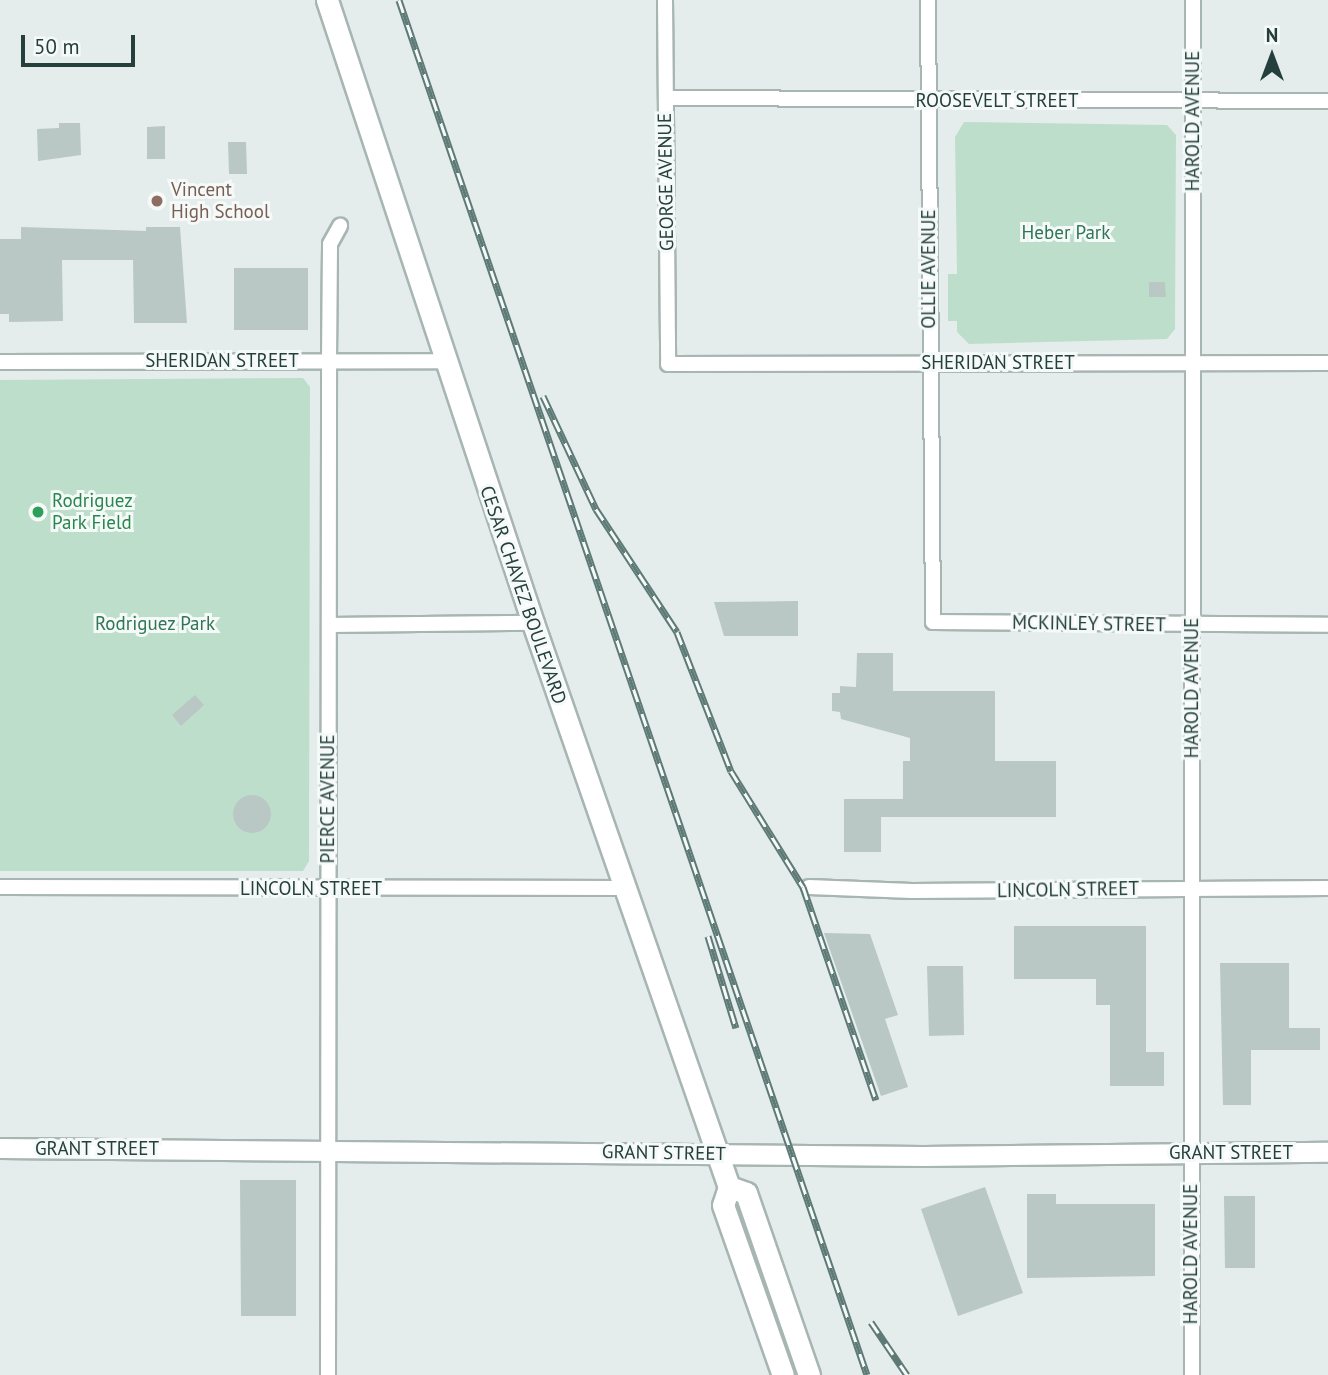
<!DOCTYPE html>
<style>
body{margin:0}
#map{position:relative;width:1328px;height:1375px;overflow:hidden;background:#e4edeb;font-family:"PT Sans",sans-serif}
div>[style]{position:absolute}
.green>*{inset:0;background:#bedecc}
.building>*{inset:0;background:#b9c8c4}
.round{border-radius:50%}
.roads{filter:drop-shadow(2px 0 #a7b5b3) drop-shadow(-2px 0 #a7b5b3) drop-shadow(0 2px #a7b5b3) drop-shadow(0 -2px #a7b5b3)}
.minor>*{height:14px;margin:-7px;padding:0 7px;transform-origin:7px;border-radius:7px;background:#fff}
.tertiary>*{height:19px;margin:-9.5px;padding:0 9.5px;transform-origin:9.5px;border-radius:9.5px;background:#fff}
.secondary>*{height:21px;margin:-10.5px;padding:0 10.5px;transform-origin:10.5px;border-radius:10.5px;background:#fff}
.rail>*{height:7px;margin-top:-3.5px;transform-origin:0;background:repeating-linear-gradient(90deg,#f5faf8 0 13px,#5e7a77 0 26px);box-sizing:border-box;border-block:2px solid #5e7a77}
.dots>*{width:19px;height:19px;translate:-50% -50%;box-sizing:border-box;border:4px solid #f5faf8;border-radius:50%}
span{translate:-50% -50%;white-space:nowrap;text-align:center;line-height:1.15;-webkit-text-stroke:6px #f5faf8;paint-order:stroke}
.street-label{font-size:19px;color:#243f3c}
.education-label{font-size:19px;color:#785e54}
.left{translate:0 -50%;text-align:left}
.park-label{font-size:19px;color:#2f7556}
.leisure-label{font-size:19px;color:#27864d}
.north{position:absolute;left:1237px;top:21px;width:70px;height:70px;-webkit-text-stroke:5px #f5faf8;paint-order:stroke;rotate:0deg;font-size:19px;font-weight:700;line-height:28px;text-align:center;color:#243f3c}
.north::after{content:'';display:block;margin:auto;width:24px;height:32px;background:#243f3c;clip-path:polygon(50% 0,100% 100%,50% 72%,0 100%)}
.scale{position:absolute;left:21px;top:35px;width:114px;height:32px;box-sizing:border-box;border:4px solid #243f3c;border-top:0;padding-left:9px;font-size:21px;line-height:24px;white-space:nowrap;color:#243f3c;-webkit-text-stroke:5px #f5faf8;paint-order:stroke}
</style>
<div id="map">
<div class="green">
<div style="clip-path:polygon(964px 122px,1167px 125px,1176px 135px,1175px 329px,1167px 339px,969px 344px,957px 332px,957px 321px,948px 321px,948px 274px,957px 274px,955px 137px)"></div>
<div style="clip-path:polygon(303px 378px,310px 387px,309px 861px,303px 871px,0 871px,0 380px)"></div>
</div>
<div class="building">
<div style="clip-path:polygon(59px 123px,80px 123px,81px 155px,38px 161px,37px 129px,59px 128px)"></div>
<div style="clip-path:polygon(165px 126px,165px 159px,147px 159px,147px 127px)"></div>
<div style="clip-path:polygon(228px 142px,246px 142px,247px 174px,229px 174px)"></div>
<div style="clip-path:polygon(21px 227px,146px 231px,146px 227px,180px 227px,187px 323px,134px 323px,133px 260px,62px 260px,63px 321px,9px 322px,9px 314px,0 314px,0 239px,21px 239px)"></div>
<div style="clip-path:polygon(234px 268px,308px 268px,308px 330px,234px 330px)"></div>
<div style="clip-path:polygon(1149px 282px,1165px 282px,1166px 297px,1149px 297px)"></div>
<div style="clip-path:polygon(798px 601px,798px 636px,724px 636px,714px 602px)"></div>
<div style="clip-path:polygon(857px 653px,893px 653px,893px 691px,995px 691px,995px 761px,1056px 761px,1056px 817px,881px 817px,881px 852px,844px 852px,844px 799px,903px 799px,903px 761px,910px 761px,910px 738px,841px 719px,840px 712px,832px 711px,832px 693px,840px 693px,840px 686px,856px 687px)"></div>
<div style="clip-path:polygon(195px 695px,204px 705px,181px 726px,172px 715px)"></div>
<div class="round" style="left:233px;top:795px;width:38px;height:38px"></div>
<div style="clip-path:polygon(1014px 926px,1146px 926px,1146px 1052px,1164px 1052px,1164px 1086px,1110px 1086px,1110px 1005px,1096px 1005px,1096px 979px,1014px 979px)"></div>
<div style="clip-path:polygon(824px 933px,870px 934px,898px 1015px,885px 1019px,908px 1087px,881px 1096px)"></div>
<div style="clip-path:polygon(1220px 963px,1289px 963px,1289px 1028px,1320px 1028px,1320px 1050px,1251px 1050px,1251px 1105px,1223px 1105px)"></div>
<div style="clip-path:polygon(927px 966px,963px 966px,964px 1035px,929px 1036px)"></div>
<div style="clip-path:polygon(240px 1180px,296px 1180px,296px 1316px,241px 1316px)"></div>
<div style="clip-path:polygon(985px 1187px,1023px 1293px,958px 1316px,921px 1209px)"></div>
<div style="clip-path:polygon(1027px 1194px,1056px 1194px,1056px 1204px,1155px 1204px,1155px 1276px,1027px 1278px)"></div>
<div style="clip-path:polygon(1224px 1196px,1255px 1196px,1255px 1268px,1225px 1268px)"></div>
</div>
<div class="roads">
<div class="minor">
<div style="left:665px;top:0;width:364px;rotate:89.5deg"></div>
<div style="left:668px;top:364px;width:660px;rotate:-0.09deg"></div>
<div style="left:928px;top:0;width:622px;rotate:89.54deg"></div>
<div style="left:933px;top:622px;width:395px;rotate:0.4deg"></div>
<div style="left:666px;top:98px;width:662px;rotate:0.26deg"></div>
<div style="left:0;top:362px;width:444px;rotate:-0.1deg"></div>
<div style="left:330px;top:625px;width:203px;rotate:-0.6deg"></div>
<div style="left:0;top:887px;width:623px;rotate:0.09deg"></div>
<div style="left:809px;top:887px;width:103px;rotate:2.2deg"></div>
<div style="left:912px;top:891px;width:416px;rotate:-0.4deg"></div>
<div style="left:328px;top:1375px;width:1014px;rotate:-89.94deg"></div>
<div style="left:329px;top:361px;width:117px;rotate:-89.5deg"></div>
<div style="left:330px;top:244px;width:21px;rotate:-61deg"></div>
<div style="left:1192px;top:1375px;width:1375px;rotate:-89.96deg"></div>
</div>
<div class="tertiary">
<div style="left:0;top:1148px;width:923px;rotate:0.5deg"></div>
<div style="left:923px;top:1156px;width:405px;rotate:-0.6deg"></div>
</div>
<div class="secondary">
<div style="left:327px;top:0;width:656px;rotate:71.7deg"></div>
<div style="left:533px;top:623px;width:597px;rotate:70.84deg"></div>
<div style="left:729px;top:1187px;width:19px;rotate:108deg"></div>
<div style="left:723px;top:1205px;width:180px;rotate:70.6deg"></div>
<div style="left:729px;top:1187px;width:18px;rotate:19deg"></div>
<div style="left:746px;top:1193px;width:193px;rotate:70.9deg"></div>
</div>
</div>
<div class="rail">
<div style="left:399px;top:0;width:1452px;rotate:71.2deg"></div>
<div style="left:543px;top:396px;width:125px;rotate:64.9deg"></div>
<div style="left:596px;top:509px;width:147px;rotate:56.6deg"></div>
<div style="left:677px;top:632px;width:149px;rotate:68.8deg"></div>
<div style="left:731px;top:771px;width:137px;rotate:58.2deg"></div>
<div style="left:803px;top:887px;width:225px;rotate:71.1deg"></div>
<div style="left:708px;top:936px;width:96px;rotate:73.1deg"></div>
<div style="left:871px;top:1322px;width:64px;rotate:55.8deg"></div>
</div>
<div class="dots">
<div style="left:157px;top:201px;background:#8d6e63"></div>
<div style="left:38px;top:512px;background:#2e9e5b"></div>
</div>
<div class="street-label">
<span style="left:997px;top:101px">ROOSEVELT STREET</span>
<span style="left:1193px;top:121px;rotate:-90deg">HAROLD AVENUE</span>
<span style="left:666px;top:182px;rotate:-91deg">GEORGE AVENUE</span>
<span style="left:929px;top:269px;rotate:-90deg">OLLIE AVENUE</span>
<span style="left:222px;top:361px">SHERIDAN STREET</span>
<span style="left:998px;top:363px">SHERIDAN STREET</span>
<span style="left:523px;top:595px;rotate:71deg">CESAR CHAVEZ BOULEVARD</span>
<span style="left:1089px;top:624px;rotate:1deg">MCKINLEY STREET</span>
<span style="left:1192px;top:688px;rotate:-90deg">HAROLD AVENUE</span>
<span style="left:328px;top:799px;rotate:-90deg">PIERCE AVENUE</span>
<span style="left:311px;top:889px">LINCOLN STREET</span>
<span style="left:1068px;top:890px;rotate:-1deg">LINCOLN STREET</span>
<span style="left:97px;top:1149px">GRANT STREET</span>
<span style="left:664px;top:1153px;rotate:1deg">GRANT STREET</span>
<span style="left:1231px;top:1153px">GRANT STREET</span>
<span style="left:1191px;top:1254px;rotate:-90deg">HAROLD AVENUE</span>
</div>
<div class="education-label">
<span class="left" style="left:171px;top:201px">Vincent<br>High School</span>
</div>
<div class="park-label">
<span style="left:1066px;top:233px">Heber Park</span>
<span style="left:155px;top:624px">Rodriguez Park</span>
</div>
<div class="leisure-label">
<span class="left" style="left:52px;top:512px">Rodriguez<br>Park Field</span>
</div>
<div class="north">N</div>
<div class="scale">50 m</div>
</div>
